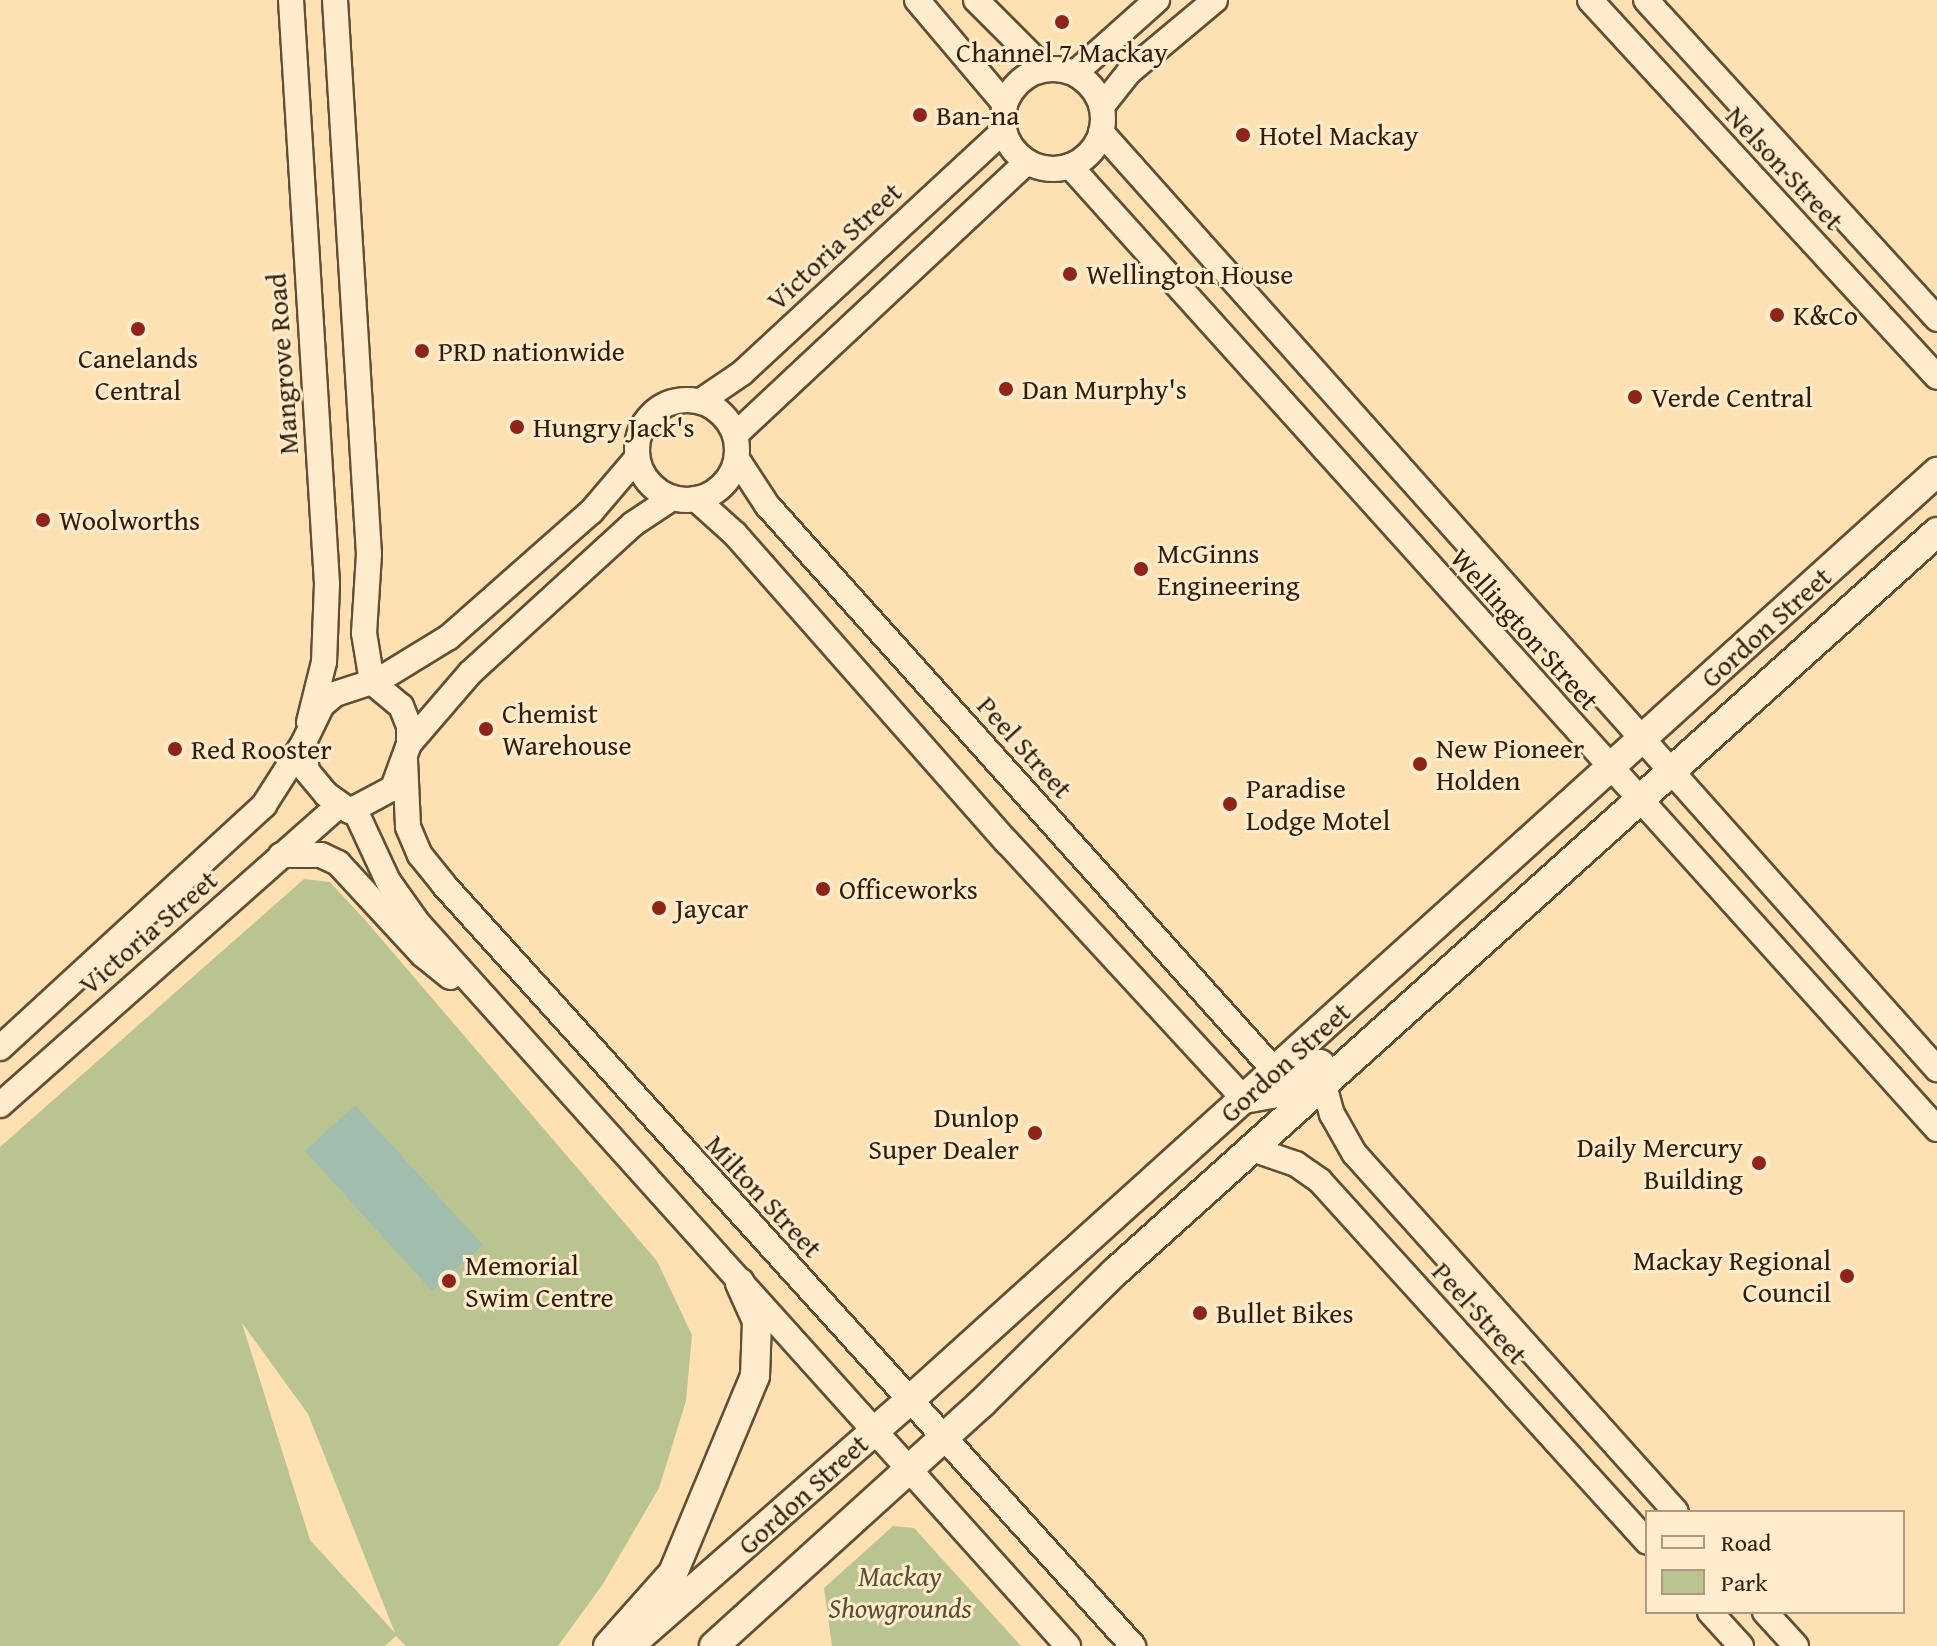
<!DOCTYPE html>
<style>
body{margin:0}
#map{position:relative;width:1937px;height:1646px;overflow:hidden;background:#fee1b2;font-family:"Gentium Book Plus",serif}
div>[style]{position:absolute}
.green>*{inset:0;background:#b9c491}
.water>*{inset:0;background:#a0bdae}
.roads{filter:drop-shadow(2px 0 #644e33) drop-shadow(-2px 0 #644e33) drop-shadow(0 2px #644e33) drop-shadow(0 -2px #644e33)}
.tertiary>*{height:24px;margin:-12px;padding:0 12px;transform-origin:12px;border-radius:12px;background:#feeccd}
.tertiary>.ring{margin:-12px;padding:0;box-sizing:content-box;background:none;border:24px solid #feeccd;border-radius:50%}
.secondary>*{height:28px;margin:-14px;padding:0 14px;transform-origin:14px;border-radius:14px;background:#feeccd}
.dots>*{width:22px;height:22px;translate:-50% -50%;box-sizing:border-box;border:4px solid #feeccd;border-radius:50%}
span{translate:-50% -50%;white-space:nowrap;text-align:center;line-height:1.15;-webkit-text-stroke:6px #feeccd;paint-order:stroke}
.poi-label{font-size:28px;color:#311d09}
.left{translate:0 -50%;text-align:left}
.right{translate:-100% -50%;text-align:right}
.street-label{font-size:28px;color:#311d09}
.park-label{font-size:28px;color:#5a4f32;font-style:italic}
.legend{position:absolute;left:1645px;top:1510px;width:260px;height:104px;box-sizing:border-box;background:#feeccd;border:2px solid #ac997f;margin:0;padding:10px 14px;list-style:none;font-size:24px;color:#311d09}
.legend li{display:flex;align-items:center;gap:16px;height:40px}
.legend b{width:40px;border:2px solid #ac997f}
</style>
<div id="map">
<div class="green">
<div style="clip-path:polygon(evenodd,304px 879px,330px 882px,366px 921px,657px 1261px,692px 1335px,686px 1401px,659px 1488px,603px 1584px,558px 1646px,406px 1646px,396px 1636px,385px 1646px,0 1646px,0 1147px,304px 879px,242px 1323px,308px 1414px,395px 1633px,310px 1540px,242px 1323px)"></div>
<div style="clip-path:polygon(893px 1526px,914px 1528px,1021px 1646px,832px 1646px,824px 1588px)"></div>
</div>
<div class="water">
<div style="clip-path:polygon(355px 1105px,483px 1245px,432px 1291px,305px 1151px)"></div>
</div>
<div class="roads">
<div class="tertiary">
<div style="left:291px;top:0;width:585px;rotate:86.47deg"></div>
<div style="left:327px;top:584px;width:78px;rotate:92.2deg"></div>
<div style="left:324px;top:662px;width:62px;rotate:104deg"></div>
<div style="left:335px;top:0;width:555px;rotate:86.49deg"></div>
<div style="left:369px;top:554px;width:79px;rotate:93.6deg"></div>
<div style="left:364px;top:633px;width:50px;rotate:80.7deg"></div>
<div style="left:917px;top:0;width:136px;rotate:49.8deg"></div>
<div style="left:976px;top:0;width:96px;rotate:45deg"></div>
<div style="left:1590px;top:0;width:512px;rotate:47.37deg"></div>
<div style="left:1646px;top:0;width:432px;rotate:47.6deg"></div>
<div class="ring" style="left:1003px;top:69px;width:76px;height:76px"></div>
<div style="left:1075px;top:73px;width:110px;rotate:-41.7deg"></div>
<div style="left:1102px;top:106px;width:43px;rotate:-51.5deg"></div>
<div style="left:1129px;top:72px;width:112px;rotate:-39.9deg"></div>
<div style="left:1101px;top:132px;width:1256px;rotate:48.26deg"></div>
<div style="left:1070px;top:166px;width:1296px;rotate:48deg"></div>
<div class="ring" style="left:637px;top:400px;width:76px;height:76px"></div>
<div style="left:701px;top:401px;width:50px;rotate:-34.3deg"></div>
<div style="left:742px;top:373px;width:357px;rotate:-42.8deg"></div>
<div style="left:735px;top:435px;width:400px;rotate:-43.1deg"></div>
<div style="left:737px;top:459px;width:55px;rotate:56.9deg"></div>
<div style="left:767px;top:505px;width:761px;rotate:48.09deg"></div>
<div style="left:696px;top:499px;width:52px;rotate:41.9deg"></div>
<div style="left:735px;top:534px;width:411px;rotate:48.6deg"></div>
<div style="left:1007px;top:842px;width:350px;rotate:47.3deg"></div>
<div style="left:372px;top:682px;width:38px;rotate:40deg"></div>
<div style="left:401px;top:706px;width:22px;rotate:68deg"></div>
<div style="left:409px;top:726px;width:18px;rotate:90deg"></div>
<div style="left:409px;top:744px;width:47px;rotate:110deg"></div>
<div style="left:393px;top:788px;width:49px;rotate:151.9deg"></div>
<div style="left:350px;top:811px;width:29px;rotate:-145deg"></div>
<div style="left:326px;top:794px;width:30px;rotate:-130deg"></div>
<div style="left:307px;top:771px;width:27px;rotate:-98deg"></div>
<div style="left:303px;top:744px;width:43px;rotate:-64deg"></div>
<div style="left:322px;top:705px;width:17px;rotate:-40deg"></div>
<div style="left:335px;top:694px;width:39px;rotate:-18deg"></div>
<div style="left:374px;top:683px;width:88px;rotate:-31.5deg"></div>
<div style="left:449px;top:637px;width:189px;rotate:-41.4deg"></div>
<div style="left:591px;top:512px;width:71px;rotate:-49.6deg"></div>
<div style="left:409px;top:744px;width:94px;rotate:-49.3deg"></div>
<div style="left:470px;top:673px;width:221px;rotate:-42.4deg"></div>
<div style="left:633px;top:524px;width:47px;rotate:-33.7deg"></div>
<div style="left:405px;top:760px;width:67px;rotate:87.4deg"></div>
<div style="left:408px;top:827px;width:30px;rotate:67deg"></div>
<div style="left:420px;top:855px;width:38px;rotate:51deg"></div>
<div style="left:444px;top:885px;width:1027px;rotate:47.84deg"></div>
<div style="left:355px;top:810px;width:78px;rotate:65.1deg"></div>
<div style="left:388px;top:881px;width:50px;rotate:54.7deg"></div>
<div style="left:417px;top:922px;width:974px;rotate:48.04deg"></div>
<div style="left:281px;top:855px;width:40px"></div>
<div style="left:321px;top:855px;width:19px;rotate:25deg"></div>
<div style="left:338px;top:863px;width:125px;rotate:47.3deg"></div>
<div style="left:423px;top:955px;width:35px;rotate:39deg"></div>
<div style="left:0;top:1048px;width:359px;rotate:-42.6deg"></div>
<div style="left:264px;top:805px;width:72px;rotate:-57.4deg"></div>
<div style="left:1324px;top:1085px;width:30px;rotate:75deg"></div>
<div style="left:1332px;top:1114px;width:45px;rotate:60.6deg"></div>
<div style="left:1354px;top:1153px;width:482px;rotate:48.1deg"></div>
<div style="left:0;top:1105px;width:451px;rotate:-41.5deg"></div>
<div style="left:1252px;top:1149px;width:46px;rotate:18.8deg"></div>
<div style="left:1296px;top:1164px;width:29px;rotate:35deg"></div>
<div style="left:1320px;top:1181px;width:487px;rotate:47.8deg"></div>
<div style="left:1710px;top:1612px;width:46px;rotate:47.6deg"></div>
<div style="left:1765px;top:1612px;width:46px;rotate:47.6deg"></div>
</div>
<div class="secondary">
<div style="left:1244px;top:1099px;width:45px;rotate:-10.3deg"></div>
<div style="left:1288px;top:1091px;width:42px;rotate:-40.2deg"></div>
<div style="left:608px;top:1646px;width:98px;rotate:-48.3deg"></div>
<div style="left:673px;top:1573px;width:213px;rotate:-67.4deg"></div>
<div style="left:755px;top:1376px;width:55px;rotate:-87.9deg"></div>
<div style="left:757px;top:1321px;width:42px;rotate:-114.1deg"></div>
<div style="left:629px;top:1646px;width:375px;rotate:-41.2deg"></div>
<div style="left:911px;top:1399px;width:1383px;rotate:-42.1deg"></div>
<div style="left:714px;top:1646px;width:362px;rotate:-42.2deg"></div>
<div style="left:982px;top:1403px;width:187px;rotate:-44.6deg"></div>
<div style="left:1115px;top:1272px;width:1106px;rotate:-41.99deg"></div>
</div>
</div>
<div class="dots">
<div style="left:1062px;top:22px;background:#8f2418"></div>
<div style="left:920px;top:115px;background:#8f2418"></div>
<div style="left:1243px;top:135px;background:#8f2418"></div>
<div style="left:1070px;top:274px;background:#8f2418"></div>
<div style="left:1777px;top:315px;background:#8f2418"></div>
<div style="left:138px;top:329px;background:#8f2418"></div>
<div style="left:422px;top:351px;background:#8f2418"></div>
<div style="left:1006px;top:389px;background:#8f2418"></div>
<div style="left:1635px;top:397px;background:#8f2418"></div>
<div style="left:517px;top:427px;background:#8f2418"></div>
<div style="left:43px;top:520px;background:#8f2418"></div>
<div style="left:1141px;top:569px;background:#8f2418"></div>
<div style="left:486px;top:729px;background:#8f2418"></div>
<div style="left:175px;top:749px;background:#8f2418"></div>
<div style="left:1420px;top:764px;background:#8f2418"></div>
<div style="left:1230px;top:804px;background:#8f2418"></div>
<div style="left:823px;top:889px;background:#8f2418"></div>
<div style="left:659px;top:908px;background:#8f2418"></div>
<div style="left:1035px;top:1133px;background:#8f2418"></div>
<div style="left:1759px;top:1163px;background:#8f2418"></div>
<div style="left:1847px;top:1276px;background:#8f2418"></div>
<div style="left:449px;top:1281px;background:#8f2418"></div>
<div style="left:1200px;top:1313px;background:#8f2418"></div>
</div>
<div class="poi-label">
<span style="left:1062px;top:52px">Channel 7 Mackay</span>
<span class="left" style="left:936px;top:115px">Ban-na</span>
<span class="left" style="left:1259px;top:135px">Hotel Mackay</span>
<span class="left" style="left:1086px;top:274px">Wellington House</span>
<span class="left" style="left:1793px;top:315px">K&amp;Co</span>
<span class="left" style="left:438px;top:351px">PRD nationwide</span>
<span style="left:138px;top:374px">Canelands<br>Central</span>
<span class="left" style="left:1022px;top:389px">Dan Murphy's</span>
<span class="left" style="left:1651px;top:397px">Verde Central</span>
<span class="left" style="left:533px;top:427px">Hungry Jack's</span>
<span class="left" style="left:59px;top:520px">Woolworths</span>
<span class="left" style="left:1157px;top:569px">McGinns<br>Engineering</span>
<span class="left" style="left:502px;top:729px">Chemist<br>Warehouse</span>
<span class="left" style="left:1436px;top:764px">New Pioneer<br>Holden</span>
<span class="left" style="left:191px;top:749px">Red Rooster</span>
<span class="left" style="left:1246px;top:804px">Paradise<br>Lodge Motel</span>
<span class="left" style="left:839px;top:889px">Officeworks</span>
<span class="left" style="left:675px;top:908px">Jaycar</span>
<span class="right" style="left:1019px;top:1133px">Dunlop<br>Super Dealer</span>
<span class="right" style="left:1743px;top:1163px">Daily Mercury<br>Building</span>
<span class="right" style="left:1831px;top:1276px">Mackay Regional<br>Council</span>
<span class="left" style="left:465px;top:1281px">Memorial<br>Swim Centre</span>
<span class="left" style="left:1216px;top:1313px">Bullet Bikes</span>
</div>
<div class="street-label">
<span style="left:1785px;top:168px;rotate:47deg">Nelson Street</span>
<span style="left:834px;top:246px;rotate:-43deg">Victoria Street</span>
<span style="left:282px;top:364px;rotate:-94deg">Mangrove Road</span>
<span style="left:1766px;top:627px;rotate:-42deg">Gordon Street</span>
<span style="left:1525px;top:629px;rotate:48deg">Wellington Street</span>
<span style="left:1025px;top:747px;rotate:48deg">Peel Street</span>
<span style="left:148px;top:932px;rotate:-41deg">Victoria Street</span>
<span style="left:1285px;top:1062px;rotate:-42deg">Gordon Street</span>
<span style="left:764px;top:1196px;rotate:47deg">Milton Street</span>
<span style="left:1480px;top:1313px;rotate:48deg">Peel Street</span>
<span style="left:803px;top:1494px;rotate:-42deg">Gordon Street</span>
</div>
<div class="park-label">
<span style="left:900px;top:1592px">Mackay<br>Showgrounds</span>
</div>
<ul class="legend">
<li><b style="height:10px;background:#feeccd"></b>Road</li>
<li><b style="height:22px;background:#b9c491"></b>Park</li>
</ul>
</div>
